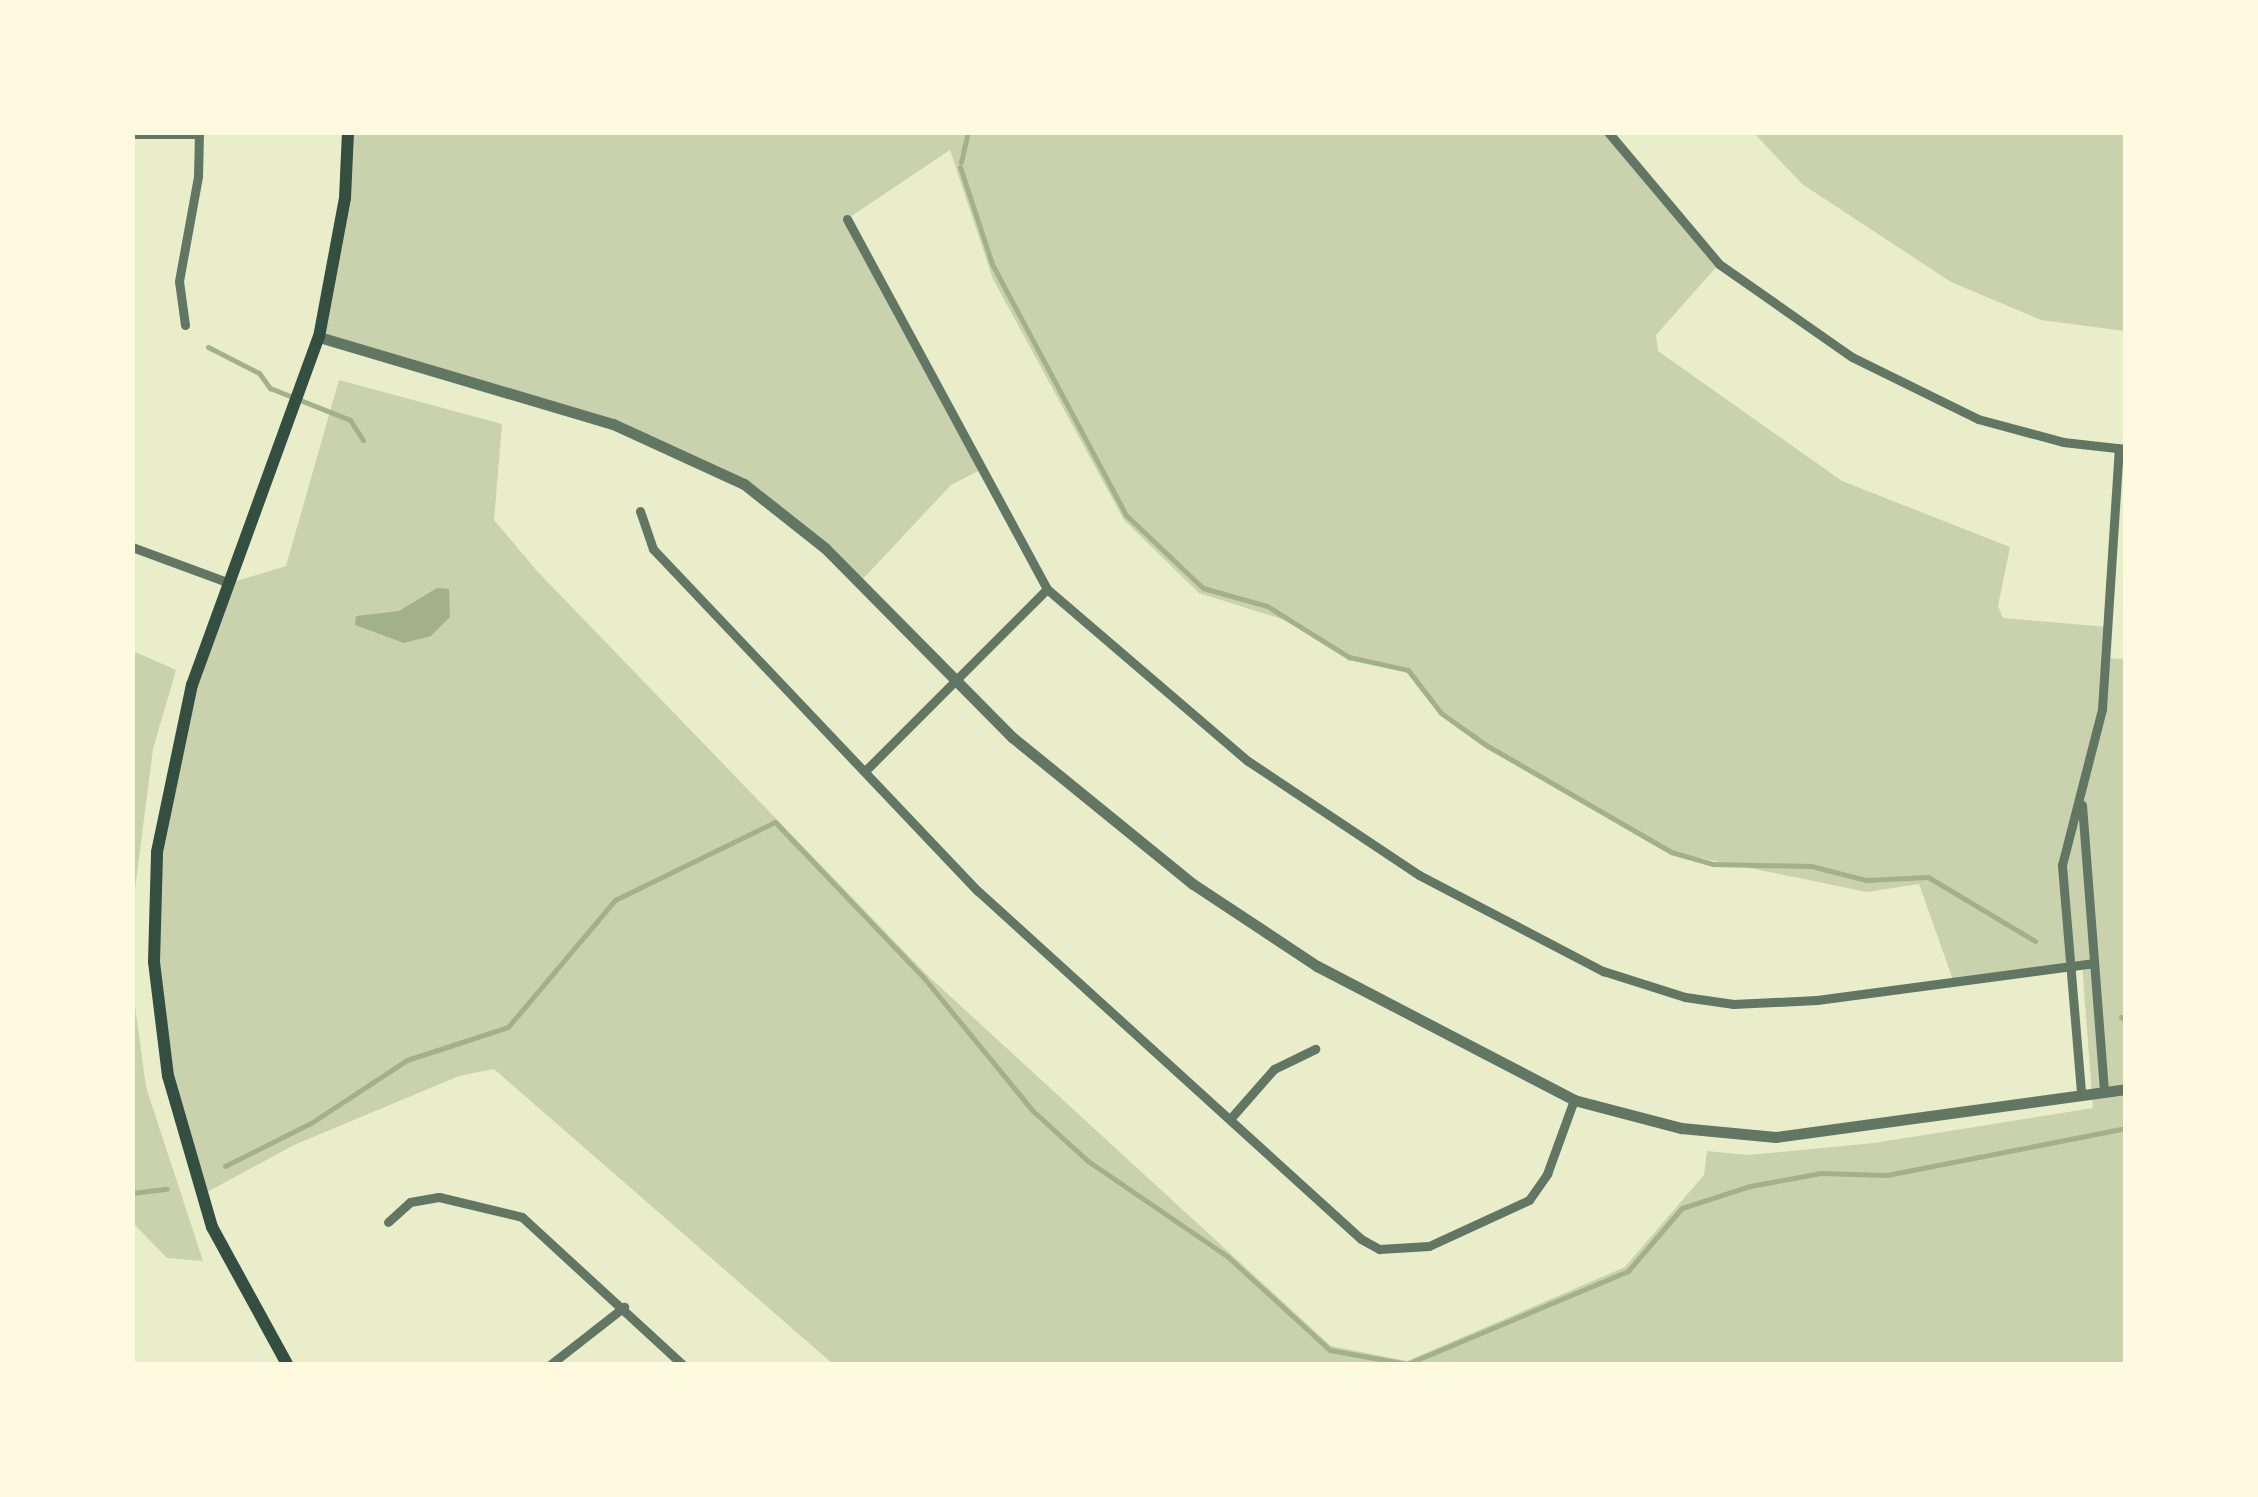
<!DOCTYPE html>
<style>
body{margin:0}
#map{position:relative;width:2258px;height:1497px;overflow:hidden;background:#e9edc9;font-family:"Open Sans",sans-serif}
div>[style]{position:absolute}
.green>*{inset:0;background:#cad2ad}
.water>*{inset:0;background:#a3b18a}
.stream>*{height:5px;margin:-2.5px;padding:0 2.5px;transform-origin:2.5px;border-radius:2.5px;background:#a3b18a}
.minor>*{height:9px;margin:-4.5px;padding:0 4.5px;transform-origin:4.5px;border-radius:4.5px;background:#617663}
.tertiary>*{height:11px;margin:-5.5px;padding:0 5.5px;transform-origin:5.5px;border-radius:5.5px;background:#617663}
.secondary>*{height:12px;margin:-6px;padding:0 6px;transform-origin:6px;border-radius:6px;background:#344e41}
span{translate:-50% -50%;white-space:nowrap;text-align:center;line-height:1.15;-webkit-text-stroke:8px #fefae0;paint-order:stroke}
.frame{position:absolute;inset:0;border:135px solid #fefae0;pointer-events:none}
</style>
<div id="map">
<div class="green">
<div style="clip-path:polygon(348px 133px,1608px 133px,1719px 264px,1656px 335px,1658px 351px,1842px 481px,2010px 547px,1998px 606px,2003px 618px,2108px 627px,2106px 658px,2125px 659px,2125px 1364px,833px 1364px,494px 1069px,459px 1076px,294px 1145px,200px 1196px,168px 1076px,154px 962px,157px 852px,174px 754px,230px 583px,286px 566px,339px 380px,502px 424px,494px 520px,537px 571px,927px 975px,1331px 1346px,1407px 1361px,1625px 1267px,1704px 1175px,1707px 1151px,1748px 1155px,1874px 1143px,2093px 1108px,2082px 964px,1953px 980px,1919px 884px,1867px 892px,1662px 850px,1481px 745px,1438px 712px,1404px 669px,1347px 657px,1304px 626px,1199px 593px,1124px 520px,993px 279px,950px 150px,847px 219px,980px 470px,951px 485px,859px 583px,772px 505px,670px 445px,319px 337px,333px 274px)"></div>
<div style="clip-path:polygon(1754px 133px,2125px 133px,2125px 331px,2041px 320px,1951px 282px,1802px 184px)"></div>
<div style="clip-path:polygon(133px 651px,176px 670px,153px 749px,133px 905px)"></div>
<div style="clip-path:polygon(133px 990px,146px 1087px,203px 1261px,167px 1258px,133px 1223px)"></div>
</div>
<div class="water">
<div style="clip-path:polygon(437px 588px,449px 589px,450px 617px,431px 636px,404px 643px,355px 625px,356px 616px,399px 611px)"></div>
</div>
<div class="stream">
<div style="left:961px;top:162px;width:31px;rotate:-77deg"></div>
<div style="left:960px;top:167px;width:102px;rotate:71.7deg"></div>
<div style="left:992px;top:264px;width:285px;rotate:61.9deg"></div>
<div style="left:1126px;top:515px;width:106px;rotate:43.5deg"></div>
<div style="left:1203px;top:588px;width:66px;rotate:15.7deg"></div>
<div style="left:1267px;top:606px;width:97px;rotate:31.9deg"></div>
<div style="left:1349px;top:657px;width:60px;rotate:12.4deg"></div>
<div style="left:1408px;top:670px;width:54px;rotate:52.5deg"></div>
<div style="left:1441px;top:713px;width:55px;rotate:35.4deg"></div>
<div style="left:1486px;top:745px;width:214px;rotate:30deg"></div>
<div style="left:1671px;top:852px;width:44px;rotate:15.9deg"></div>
<div style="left:1713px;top:864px;width:98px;rotate:1.2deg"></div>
<div style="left:1811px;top:866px;width:57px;rotate:14.3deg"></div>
<div style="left:1866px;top:880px;width:62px;rotate:-2.8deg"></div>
<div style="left:1928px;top:877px;width:125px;rotate:30.9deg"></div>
<div style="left:208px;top:347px;width:57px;rotate:27deg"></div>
<div style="left:259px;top:373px;width:19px;rotate:54deg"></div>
<div style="left:270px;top:388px;width:86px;rotate:21.8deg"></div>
<div style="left:350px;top:420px;width:24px;rotate:57deg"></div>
<div style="left:2121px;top:1017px;width:6px;rotate:31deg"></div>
<div style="left:225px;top:1166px;width:96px;rotate:-26.6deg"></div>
<div style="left:311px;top:1123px;width:115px;rotate:-33.3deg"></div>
<div style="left:407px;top:1060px;width:106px;rotate:-18.1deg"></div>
<div style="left:508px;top:1027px;width:166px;rotate:-49.9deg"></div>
<div style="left:615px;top:900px;width:178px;rotate:-26deg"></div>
<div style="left:775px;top:822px;width:216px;rotate:46.3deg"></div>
<div style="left:924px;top:978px;width:172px;rotate:50.7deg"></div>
<div style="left:1033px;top:1111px;width:74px;rotate:42.3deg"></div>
<div style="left:1088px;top:1161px;width:170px;rotate:34.4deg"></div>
<div style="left:1228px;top:1257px;width:138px;rotate:42.4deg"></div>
<div style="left:1330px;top:1350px;width:78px;rotate:10.3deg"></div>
<div style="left:1407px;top:1364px;width:240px;rotate:-22.8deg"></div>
<div style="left:1628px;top:1271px;width:83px;rotate:-49.4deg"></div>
<div style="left:1682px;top:1208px;width:71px;rotate:-17.9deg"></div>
<div style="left:1750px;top:1186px;width:72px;rotate:-10.4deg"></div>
<div style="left:1821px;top:1173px;width:66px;rotate:1.7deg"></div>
<div style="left:1887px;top:1175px;width:244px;rotate:-11.1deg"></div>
<div style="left:132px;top:1193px;width:35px;rotate:-7deg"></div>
</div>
<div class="minor">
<div style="left:1608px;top:132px;width:172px;rotate:49.9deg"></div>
<div style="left:1719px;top:264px;width:162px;rotate:35deg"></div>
<div style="left:1852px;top:357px;width:140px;rotate:26.2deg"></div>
<div style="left:1978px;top:419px;width:88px;rotate:15.1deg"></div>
<div style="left:2063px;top:442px;width:63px;rotate:6.3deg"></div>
<div style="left:132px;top:134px;width:67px"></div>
<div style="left:847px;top:219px;width:421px;rotate:61.6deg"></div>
<div style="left:1047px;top:589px;width:265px;rotate:40.6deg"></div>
<div style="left:1248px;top:761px;width:206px;rotate:33.7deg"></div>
<div style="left:1419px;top:875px;width:208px;rotate:27.6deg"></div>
<div style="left:1603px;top:971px;width:86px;rotate:17.6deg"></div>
<div style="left:1685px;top:997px;width:49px;rotate:8.3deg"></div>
<div style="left:1733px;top:1004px;width:84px;rotate:-2.7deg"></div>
<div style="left:1817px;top:1000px;width:278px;rotate:-7.6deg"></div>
<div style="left:185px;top:325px;width:44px;rotate:-97.8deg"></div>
<div style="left:179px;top:281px;width:107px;rotate:-79.7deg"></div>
<div style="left:198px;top:176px;width:44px;rotate:-88.7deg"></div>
<div style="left:640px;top:511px;width:40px;rotate:71.1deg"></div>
<div style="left:653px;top:549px;width:472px;rotate:46.5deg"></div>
<div style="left:978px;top:891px;width:517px;rotate:42.26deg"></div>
<div style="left:1361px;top:1239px;width:21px;rotate:29deg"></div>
<div style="left:1379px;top:1249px;width:50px;rotate:-3.4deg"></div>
<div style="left:1429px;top:1246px;width:110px;rotate:-24.7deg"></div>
<div style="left:1529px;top:1200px;width:32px;rotate:-55deg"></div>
<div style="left:1547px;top:1174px;width:79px;rotate:-70deg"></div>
<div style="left:132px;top:547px;width:104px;rotate:20.2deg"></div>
<div style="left:865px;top:771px;width:257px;rotate:-45deg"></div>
<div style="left:2082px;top:805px;width:286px;rotate:85.6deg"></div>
<div style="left:2081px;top:1092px;width:228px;rotate:-94.8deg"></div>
<div style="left:2062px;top:865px;width:161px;rotate:-75.6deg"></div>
<div style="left:2102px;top:709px;width:261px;rotate:-86.3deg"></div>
<div style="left:1230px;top:1119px;width:67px;rotate:-48.7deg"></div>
<div style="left:1274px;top:1069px;width:46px;rotate:-26deg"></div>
<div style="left:388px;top:1222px;width:30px;rotate:-42deg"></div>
<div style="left:410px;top:1202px;width:29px;rotate:-10deg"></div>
<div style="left:439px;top:1197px;width:85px;rotate:13.5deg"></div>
<div style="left:522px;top:1217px;width:217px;rotate:42.6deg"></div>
<div style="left:551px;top:1364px;width:93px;rotate:-38deg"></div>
</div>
<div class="tertiary">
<div style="left:319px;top:337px;width:307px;rotate:16.5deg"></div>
<div style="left:613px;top:424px;width:144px;rotate:24.6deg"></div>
<div style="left:744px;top:484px;width:103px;rotate:38.3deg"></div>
<div style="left:825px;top:548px;width:266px;rotate:45.3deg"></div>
<div style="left:1012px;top:737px;width:233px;rotate:39.1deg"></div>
<div style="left:1193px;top:884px;width:149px;rotate:33.5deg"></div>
<div style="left:1317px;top:966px;width:290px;rotate:27.5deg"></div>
<div style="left:1574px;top:1100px;width:111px;rotate:14.7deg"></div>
<div style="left:1681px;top:1128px;width:95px;rotate:5.4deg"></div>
<div style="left:1776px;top:1137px;width:353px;rotate:-7.8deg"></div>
</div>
<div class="secondary">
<div style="left:287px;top:1364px;width:156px;rotate:-118.7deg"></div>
<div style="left:212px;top:1227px;width:157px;rotate:-106.2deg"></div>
<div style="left:168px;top:1076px;width:115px;rotate:-97deg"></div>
<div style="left:154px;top:962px;width:110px;rotate:-88.4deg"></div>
<div style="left:157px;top:852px;width:171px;rotate:-78.2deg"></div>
<div style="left:192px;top:685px;width:370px;rotate:-70deg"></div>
<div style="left:319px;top:337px;width:141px;rotate:-79.4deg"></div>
<div style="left:345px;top:198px;width:66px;rotate:-87.4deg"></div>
</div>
<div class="frame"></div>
</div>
